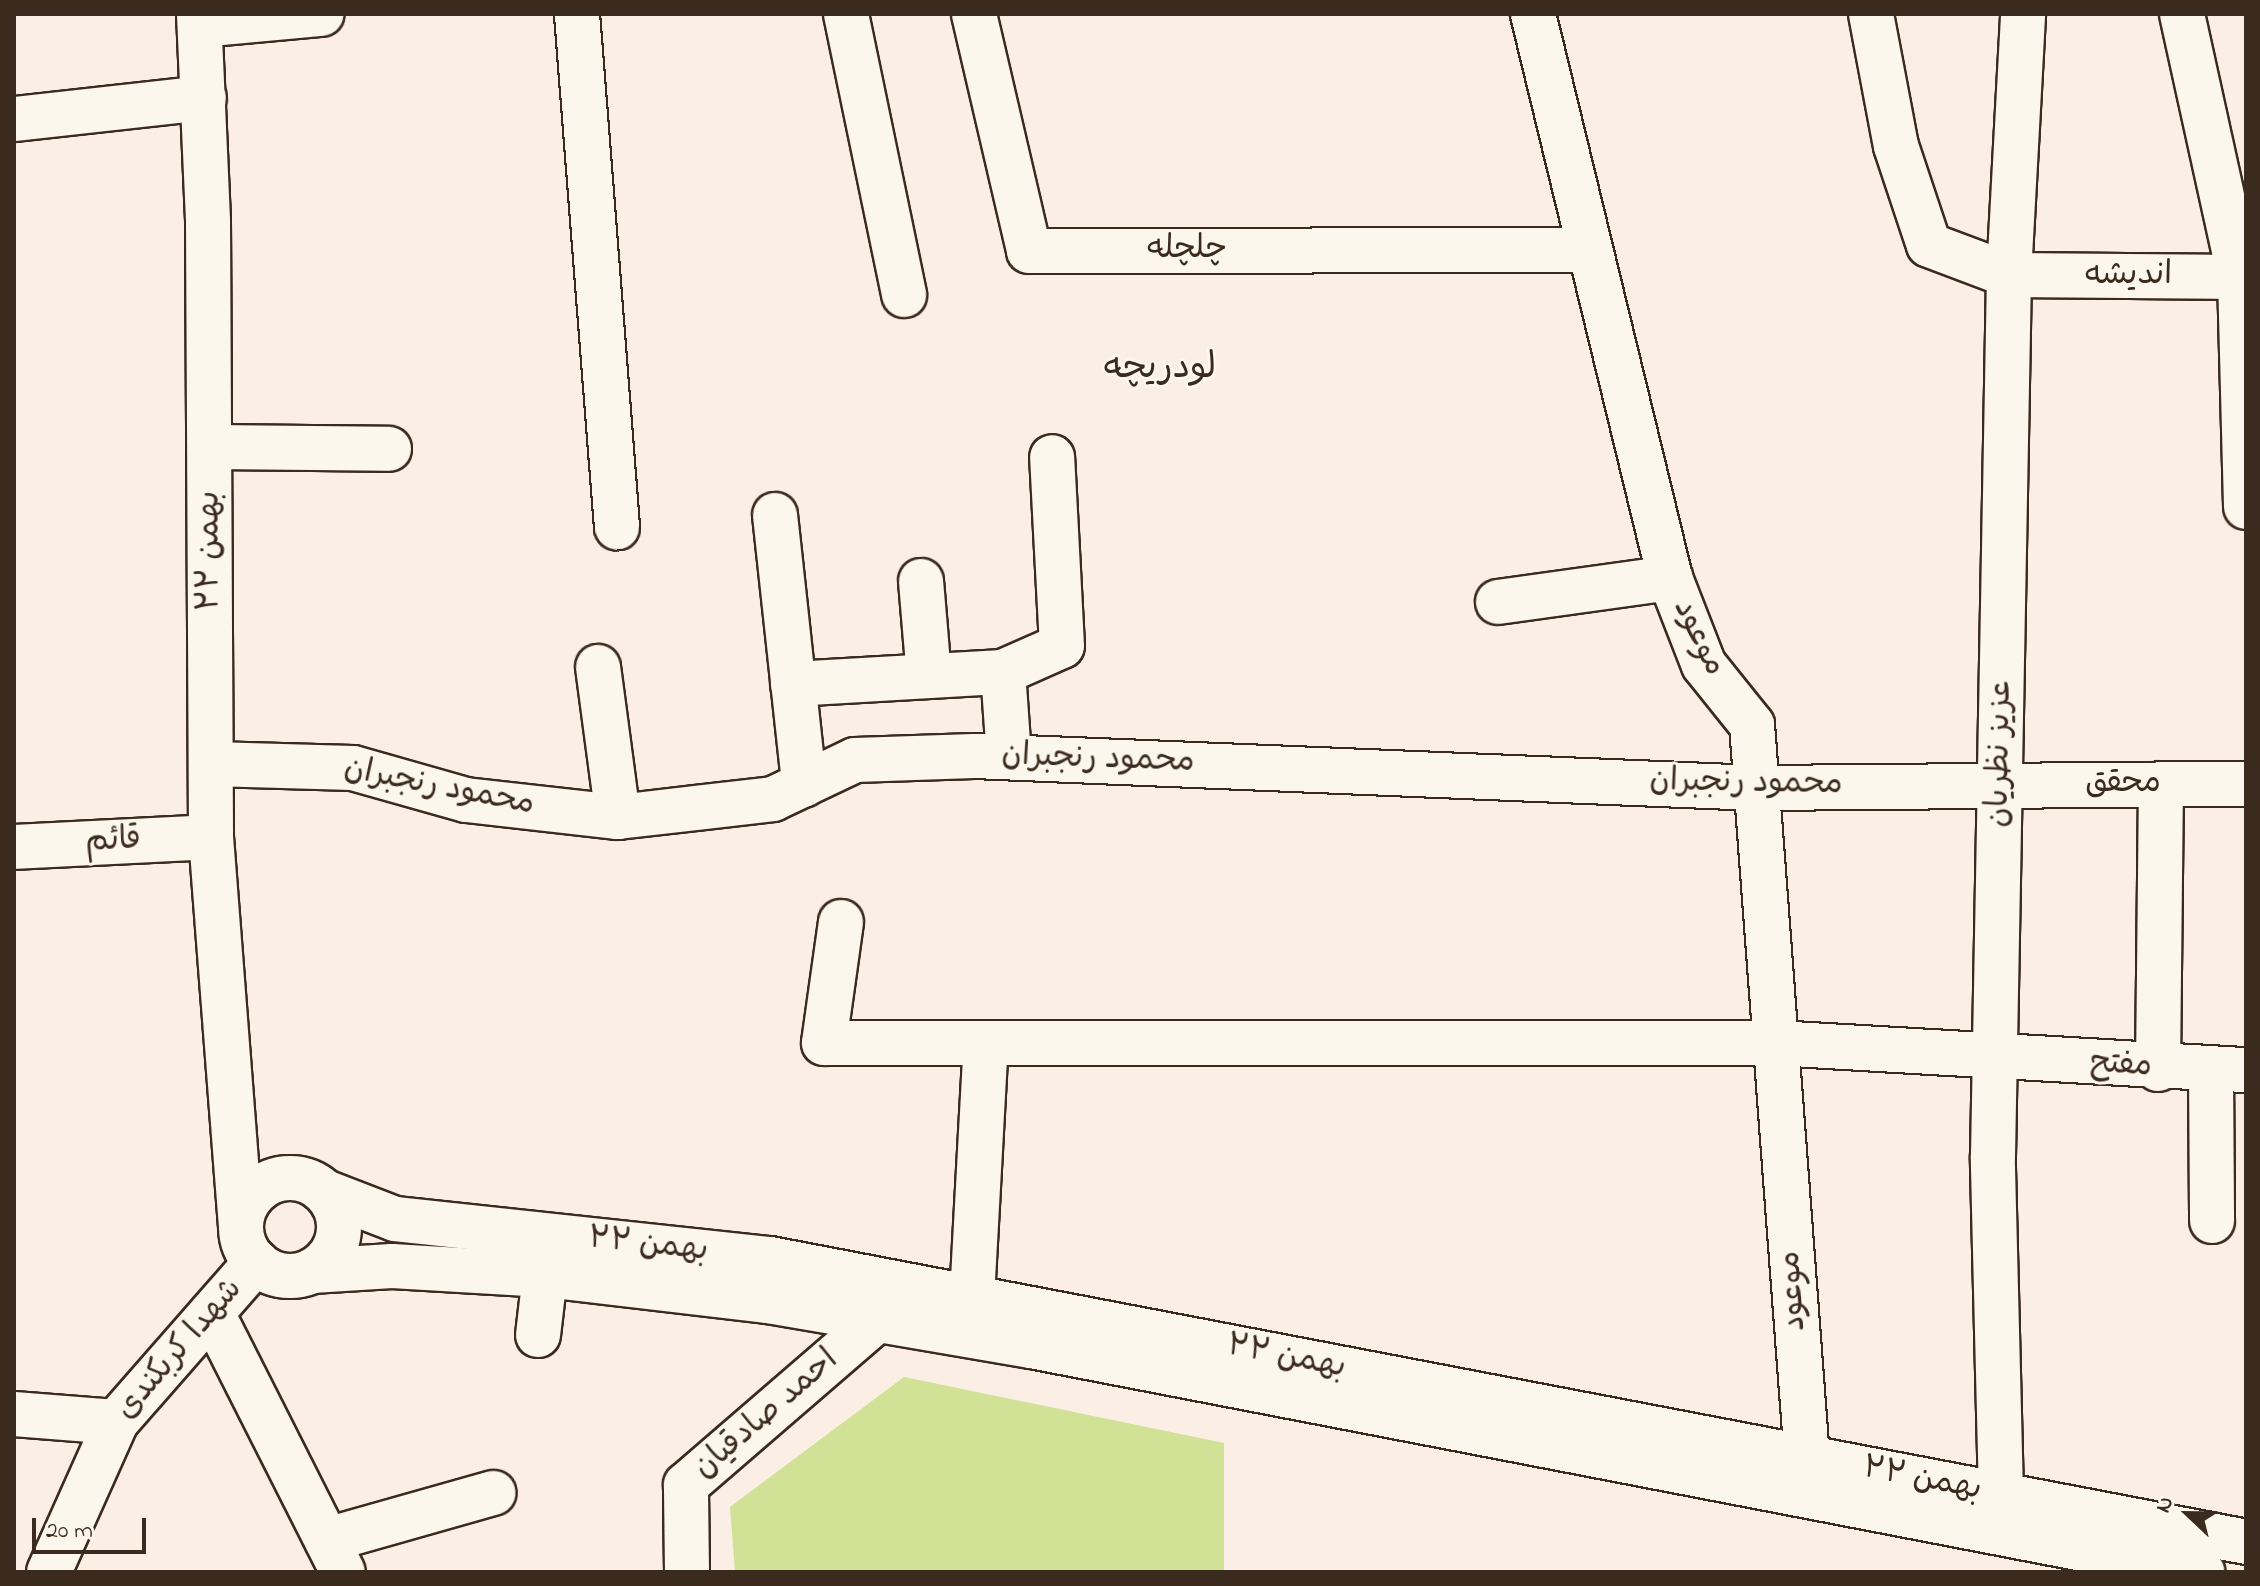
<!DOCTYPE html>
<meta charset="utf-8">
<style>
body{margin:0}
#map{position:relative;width:2260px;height:1586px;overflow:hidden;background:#fbeee4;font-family:"Indie Flower","Playpen Sans Arabic",sans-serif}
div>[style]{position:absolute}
.green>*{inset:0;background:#d1e296}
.roads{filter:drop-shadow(2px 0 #3b2a1e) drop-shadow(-2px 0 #3b2a1e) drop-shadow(0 2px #3b2a1e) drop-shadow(0 -2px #3b2a1e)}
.minor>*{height:44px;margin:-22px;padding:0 22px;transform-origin:22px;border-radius:22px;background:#fbf7ec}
.minor>.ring{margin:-22px;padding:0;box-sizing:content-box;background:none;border:44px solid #fbf7ec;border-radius:50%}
span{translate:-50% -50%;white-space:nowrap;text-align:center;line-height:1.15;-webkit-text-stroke:6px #fbf7ec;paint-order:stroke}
.street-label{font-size:32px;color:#3b2a1e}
.quarter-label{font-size:36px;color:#3b2a1e}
.frame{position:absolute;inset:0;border:16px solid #3b2a1e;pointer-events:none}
.north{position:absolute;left:2148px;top:1474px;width:80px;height:80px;-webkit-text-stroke:6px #fbf7ec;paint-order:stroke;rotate:292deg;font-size:22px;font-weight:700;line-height:32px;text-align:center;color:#3b2a1e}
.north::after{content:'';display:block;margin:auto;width:28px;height:36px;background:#3b2a1e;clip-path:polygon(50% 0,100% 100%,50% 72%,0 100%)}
.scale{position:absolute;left:32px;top:1518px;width:114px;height:36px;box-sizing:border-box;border:4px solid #3b2a1e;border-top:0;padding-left:10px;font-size:24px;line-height:28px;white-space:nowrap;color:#3b2a1e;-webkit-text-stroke:6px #fbf7ec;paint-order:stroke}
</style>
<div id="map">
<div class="green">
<div style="clip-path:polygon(904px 1377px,1224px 1443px,1224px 1572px,735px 1572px,730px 1507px)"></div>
</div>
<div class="roads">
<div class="minor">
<div style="left:199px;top:14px;width:207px;rotate:87.5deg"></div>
<div style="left:208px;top:221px;width:616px;rotate:89.72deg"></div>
<div style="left:211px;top:837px;width:387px;rotate:85.6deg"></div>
<div style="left:577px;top:14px;width:515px;rotate:85.54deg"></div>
<div style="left:846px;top:14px;width:287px;rotate:78.3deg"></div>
<div style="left:974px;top:14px;width:243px;rotate:76.9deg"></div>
<div style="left:1029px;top:251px;width:559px;rotate:-0.1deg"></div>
<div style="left:1533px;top:14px;width:580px;rotate:76.35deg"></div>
<div style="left:1670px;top:578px;width:93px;rotate:68.7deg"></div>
<div style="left:1704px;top:665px;width:77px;rotate:51.3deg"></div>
<div style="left:1752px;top:725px;width:735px;rotate:85.71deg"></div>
<div style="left:1871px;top:14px;width:134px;rotate:79.3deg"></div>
<div style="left:1896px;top:146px;width:104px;rotate:71.6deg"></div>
<div style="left:1929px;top:245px;width:85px;rotate:20.6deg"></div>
<div style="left:2009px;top:275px;width:237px;rotate:0.5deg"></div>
<div style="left:2182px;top:14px;width:269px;rotate:77.6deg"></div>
<div style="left:2240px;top:277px;width:230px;rotate:88.5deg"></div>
<div style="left:200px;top:25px;width:122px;rotate:-5.2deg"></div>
<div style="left:14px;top:119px;width:191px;rotate:-6.3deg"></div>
<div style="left:211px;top:447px;width:178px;rotate:0.6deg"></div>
<div style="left:775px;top:515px;width:271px;rotate:83.8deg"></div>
<div style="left:921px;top:581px;width:95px;rotate:85.2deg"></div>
<div style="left:1498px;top:602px;width:174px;rotate:-7.9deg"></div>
<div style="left:598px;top:667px;width:151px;rotate:82.4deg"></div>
<div style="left:793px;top:684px;width:210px;rotate:-3.3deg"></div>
<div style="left:1009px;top:757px;width:85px;rotate:-94deg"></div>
<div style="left:1003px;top:672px;width:64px;rotate:-23.8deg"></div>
<div style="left:1062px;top:646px;width:189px;rotate:-93deg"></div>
<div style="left:211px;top:764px;width:142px;rotate:1.6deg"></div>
<div style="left:353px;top:768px;width:117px;rotate:15.8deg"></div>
<div style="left:466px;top:800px;width:153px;rotate:6.4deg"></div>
<div style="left:618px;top:817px;width:156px;rotate:-6.6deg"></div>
<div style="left:773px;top:799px;width:91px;rotate:-25.4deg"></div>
<div style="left:855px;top:760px;width:119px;rotate:-1.9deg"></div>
<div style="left:974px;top:756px;width:784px;rotate:2.34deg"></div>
<div style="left:1757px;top:788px;width:489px;rotate:-0.5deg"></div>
<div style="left:14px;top:847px;width:197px;rotate:-2.9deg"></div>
<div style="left:841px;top:922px;width:122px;rotate:98deg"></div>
<div style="left:824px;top:1043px;width:951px"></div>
<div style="left:1775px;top:1043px;width:472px;rotate:3.3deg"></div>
<div style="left:2158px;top:1069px;width:285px;rotate:-89.4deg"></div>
<div style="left:2211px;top:1070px;width:151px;rotate:89.6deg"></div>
<div class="ring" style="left:241px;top:1178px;width:54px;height:54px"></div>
<div style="left:325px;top:1192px;width:75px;rotate:21.1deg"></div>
<div style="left:395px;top:1219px;width:377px;rotate:6.1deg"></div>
<div style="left:770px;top:1259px;width:1503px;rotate:10.85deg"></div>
<div style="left:312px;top:1271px;width:80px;rotate:-3.6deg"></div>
<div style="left:392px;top:1266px;width:153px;rotate:3.4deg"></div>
<div style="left:545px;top:1275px;width:225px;rotate:6.7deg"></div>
<div style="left:768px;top:1301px;width:267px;rotate:9.7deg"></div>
<div style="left:1031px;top:1346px;width:1193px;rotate:10.92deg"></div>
<div style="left:972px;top:1298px;width:255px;rotate:-86.9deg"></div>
<div style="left:212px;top:1313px;width:290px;rotate:63.2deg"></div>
<div style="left:538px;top:1335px;width:60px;rotate:-83.3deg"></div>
<div style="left:14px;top:1414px;width:102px;rotate:4.5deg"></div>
<div style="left:2001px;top:1495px;width:339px;rotate:-91.4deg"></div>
<div style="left:1993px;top:1156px;width:881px;rotate:-88.96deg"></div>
<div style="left:2009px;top:275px;width:261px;rotate:-86.9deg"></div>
<div style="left:327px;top:1540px;width:173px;rotate:-15.8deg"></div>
<div style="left:49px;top:1572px;width:164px;rotate:-65.9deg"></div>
<div style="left:116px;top:1422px;width:213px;rotate:-48.8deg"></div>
<div style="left:687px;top:1572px;width:87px;rotate:-90.7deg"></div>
<div style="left:686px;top:1485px;width:252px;rotate:-40.8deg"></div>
</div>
</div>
<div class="street-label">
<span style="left:1187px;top:250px">چلچله</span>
<span style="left:2128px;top:276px">اندیشه</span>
<span style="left:211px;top:551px;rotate:-90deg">۲۲ بهمن</span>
<span style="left:1698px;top:638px;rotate:64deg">موعود</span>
<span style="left:2001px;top:754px;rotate:-89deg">عزیز نظریان</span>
<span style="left:1098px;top:760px;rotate:2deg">محمود رنجبران</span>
<span style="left:1746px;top:784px;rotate:1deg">محمود رنجبران</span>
<span style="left:2123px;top:784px">محقق</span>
<span style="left:439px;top:788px;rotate:11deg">محمود رنجبران</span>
<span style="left:113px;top:842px;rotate:-3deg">قائم</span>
<span style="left:2121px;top:1066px;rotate:4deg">مفتح</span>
<span style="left:648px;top:1246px;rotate:6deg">۲۲ بهمن</span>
<span style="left:1794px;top:1291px;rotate:-94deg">موعود</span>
<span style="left:180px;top:1350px;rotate:-49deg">شهدا کربکندی</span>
<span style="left:1286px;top:1358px;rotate:11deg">۲۲ بهمن</span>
<span style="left:767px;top:1415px;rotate:-41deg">احمد صادقیان</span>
<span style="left:1922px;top:1480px;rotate:11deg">۲۲ بهمن</span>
</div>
<div class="quarter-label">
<span style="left:1160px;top:369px">لودریچه</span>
</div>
<div class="frame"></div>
<div class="north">N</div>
<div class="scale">20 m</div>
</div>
